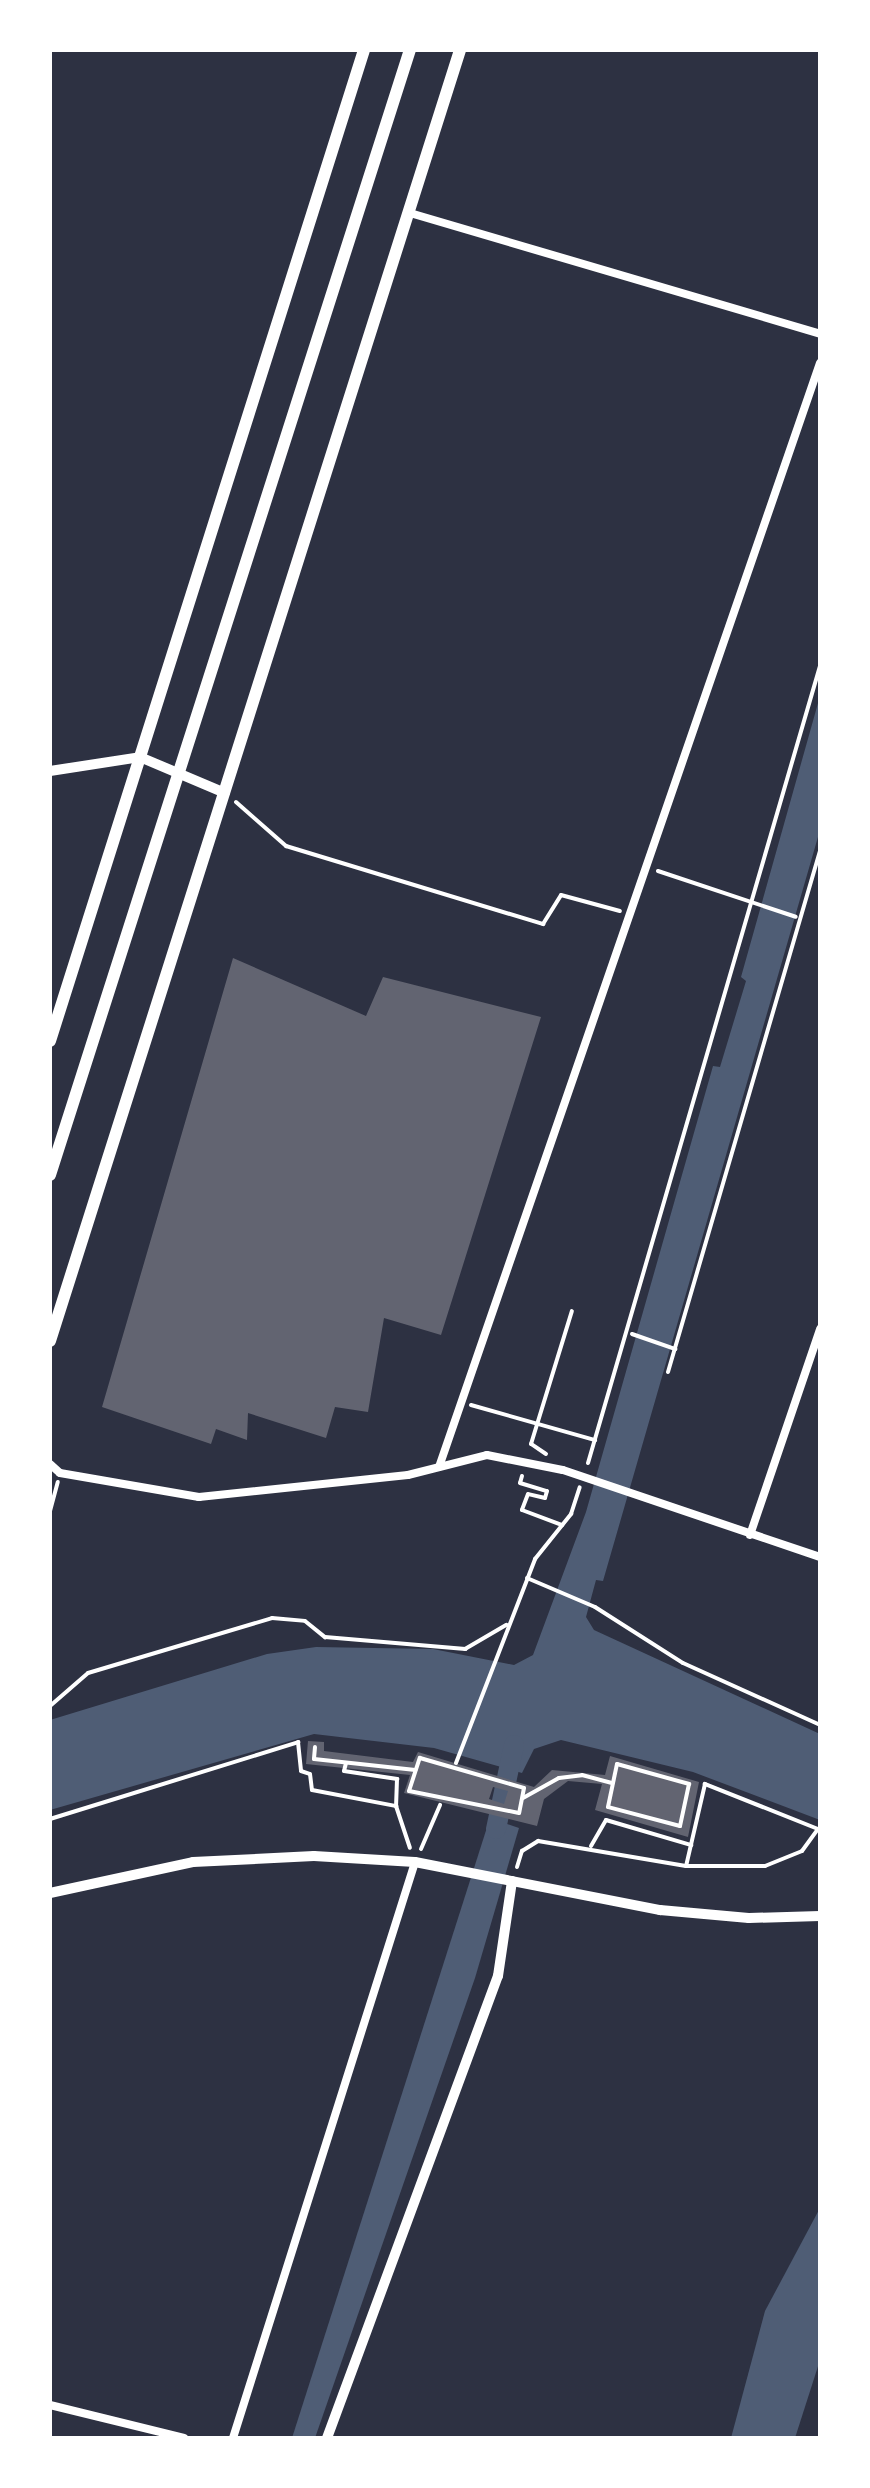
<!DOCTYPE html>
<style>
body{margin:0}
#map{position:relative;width:870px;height:2488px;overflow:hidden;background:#2d3142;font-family:"Source Sans 3",sans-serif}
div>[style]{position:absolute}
.water>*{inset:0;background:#4f5d75}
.canal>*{height:20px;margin:-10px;padding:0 10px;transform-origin:10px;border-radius:10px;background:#4f5d75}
.building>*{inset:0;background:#626471}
.path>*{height:4px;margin:-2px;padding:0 2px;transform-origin:2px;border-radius:2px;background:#fff}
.minor>*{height:8px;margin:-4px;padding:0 4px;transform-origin:4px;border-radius:4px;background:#fff}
.tertiary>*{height:10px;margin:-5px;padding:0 5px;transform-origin:5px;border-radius:5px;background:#fff}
.primary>*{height:12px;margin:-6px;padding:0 6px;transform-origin:6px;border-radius:6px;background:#fff}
span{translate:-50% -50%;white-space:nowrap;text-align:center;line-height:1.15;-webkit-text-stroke:8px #fff;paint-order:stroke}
.frame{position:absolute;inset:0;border:52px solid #fff;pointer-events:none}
</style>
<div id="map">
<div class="water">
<div style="clip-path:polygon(820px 696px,820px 830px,603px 1581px,596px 1580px,586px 1617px,594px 1630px,820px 1734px,820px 1820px,693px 1772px,561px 1740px,534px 1749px,522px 1773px,434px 1748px,314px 1734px,50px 1810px,50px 1720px,267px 1654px,316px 1647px,433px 1649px,514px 1665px,533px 1655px,586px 1512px,713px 1066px,720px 1067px,746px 981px,741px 977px)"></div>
<div style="clip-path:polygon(490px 1818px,519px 1828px,475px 1978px,315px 2438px,292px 2438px)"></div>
<div style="clip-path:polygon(820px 2208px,820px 2360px,795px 2438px,731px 2438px,765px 2311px)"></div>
</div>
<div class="canal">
<div style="left:496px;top:1829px;width:86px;rotate:-77.9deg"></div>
</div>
<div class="building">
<div style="clip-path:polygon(233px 958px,366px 1016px,383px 977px,541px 1017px,441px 1335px,384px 1318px,368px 1412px,335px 1407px,326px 1438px,248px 1413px,247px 1440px,216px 1429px,211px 1444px,102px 1407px)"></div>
<div style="clip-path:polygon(evenodd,308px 1741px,324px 1742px,324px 1751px,413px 1762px,418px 1752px,534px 1787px,552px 1770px,605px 1775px,610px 1756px,699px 1782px,688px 1837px,595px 1810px,602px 1784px,568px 1781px,544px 1799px,537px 1826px,404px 1793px,410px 1775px,306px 1764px,308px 1741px,493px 1787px,508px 1791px,504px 1804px,489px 1799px,493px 1787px)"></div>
</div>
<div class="path">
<div style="left:236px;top:802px;width:67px;rotate:41.3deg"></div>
<div style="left:286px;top:846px;width:269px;rotate:16.9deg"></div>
<div style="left:543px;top:924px;width:34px;rotate:-58deg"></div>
<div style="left:561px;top:895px;width:61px;rotate:15.2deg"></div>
<div style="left:658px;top:871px;width:145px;rotate:18.4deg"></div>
<div style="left:632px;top:1334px;width:46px;rotate:19.2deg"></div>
<div style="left:668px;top:1372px;width:543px;rotate:-73.74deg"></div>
<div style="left:471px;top:1405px;width:129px;rotate:15.8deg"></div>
<div style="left:546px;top:1454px;width:18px;rotate:-146deg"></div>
<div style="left:531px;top:1444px;width:139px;rotate:-72.9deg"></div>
<div style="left:588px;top:1463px;width:830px;rotate:-73.77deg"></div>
<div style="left:522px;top:1476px;width:7px;rotate:106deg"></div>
<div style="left:520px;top:1483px;width:28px;rotate:17deg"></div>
<div style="left:547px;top:1491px;width:7px;rotate:106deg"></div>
<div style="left:545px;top:1498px;width:17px;rotate:-167deg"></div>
<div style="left:528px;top:1494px;width:17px;rotate:111deg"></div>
<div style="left:522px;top:1510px;width:43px;rotate:20.6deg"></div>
<div style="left:50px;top:1511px;width:30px;rotate:-75deg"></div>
<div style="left:527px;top:1578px;width:74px;rotate:23.1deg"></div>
<div style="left:595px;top:1607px;width:104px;rotate:32.5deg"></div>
<div style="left:683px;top:1663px;width:150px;rotate:24.3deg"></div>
<div style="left:50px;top:1706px;width:50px;rotate:-41deg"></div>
<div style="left:88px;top:1673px;width:192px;rotate:-16.6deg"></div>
<div style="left:272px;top:1618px;width:33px;rotate:5deg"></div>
<div style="left:305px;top:1621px;width:26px;rotate:39deg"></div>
<div style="left:325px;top:1637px;width:141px;rotate:4.9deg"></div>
<div style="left:465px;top:1649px;width:48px;rotate:-30.3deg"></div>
<div style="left:315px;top:1747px;width:12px;rotate:95deg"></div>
<div style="left:314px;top:1759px;width:102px;rotate:6.2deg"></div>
<div style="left:420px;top:1758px;width:108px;rotate:16.1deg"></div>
<div style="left:524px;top:1788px;width:25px;rotate:101deg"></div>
<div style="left:519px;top:1813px;width:112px;rotate:-168.7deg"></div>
<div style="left:409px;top:1791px;width:35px;rotate:-72deg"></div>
<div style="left:346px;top:1763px;width:8px;rotate:104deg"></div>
<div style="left:344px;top:1771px;width:54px;rotate:8.6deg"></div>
<div style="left:397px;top:1779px;width:27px;rotate:92deg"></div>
<div style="left:456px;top:1763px;width:219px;rotate:-68.8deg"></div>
<div style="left:535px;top:1559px;width:58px;rotate:-51.3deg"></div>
<div style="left:571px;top:1514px;width:28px;rotate:-72deg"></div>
<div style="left:617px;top:1764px;width:75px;rotate:15.5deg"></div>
<div style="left:689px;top:1784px;width:43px;rotate:102.1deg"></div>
<div style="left:680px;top:1826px;width:74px;rotate:-165.2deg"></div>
<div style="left:608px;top:1807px;width:44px;rotate:-78.2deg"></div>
<div style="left:523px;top:1798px;width:41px;rotate:-29.1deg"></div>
<div style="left:559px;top:1778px;width:23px;rotate:-7deg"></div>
<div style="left:582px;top:1775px;width:30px;rotate:15deg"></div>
<div style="left:50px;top:1819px;width:260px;rotate:-17.2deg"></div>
<div style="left:298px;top:1742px;width:29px;rotate:84deg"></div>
<div style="left:301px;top:1771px;width:9px;rotate:18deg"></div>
<div style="left:310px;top:1774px;width:16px;rotate:83deg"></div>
<div style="left:312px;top:1790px;width:86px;rotate:10.8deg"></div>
<div style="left:396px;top:1806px;width:44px;rotate:71.6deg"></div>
<div style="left:591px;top:1846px;width:30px;rotate:-60deg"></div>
<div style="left:606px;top:1820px;width:89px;rotate:16.4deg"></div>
<div style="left:421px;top:1849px;width:48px;rotate:-66.6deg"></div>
<div style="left:517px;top:1867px;width:17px;rotate:-73deg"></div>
<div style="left:522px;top:1851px;width:19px;rotate:-32deg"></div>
<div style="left:538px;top:1841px;width:150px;rotate:9.6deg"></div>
<div style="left:686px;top:1866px;width:79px"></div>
<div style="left:765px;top:1866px;width:40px;rotate:-22deg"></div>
<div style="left:802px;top:1851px;width:27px;rotate:-54deg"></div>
<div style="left:818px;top:1829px;width:122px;rotate:-158.3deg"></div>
<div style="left:705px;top:1784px;width:84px;rotate:103deg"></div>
</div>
<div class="minor">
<div style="left:410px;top:213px;width:427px;rotate:16.4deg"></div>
<div style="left:50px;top:1464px;width:13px;rotate:42deg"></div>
<div style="left:60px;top:1473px;width:141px;rotate:9.8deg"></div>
<div style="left:199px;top:1497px;width:210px;rotate:-6deg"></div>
<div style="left:408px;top:1475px;width:81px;rotate:-14.2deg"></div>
<div style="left:487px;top:1455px;width:77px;rotate:11.2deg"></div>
<div style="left:563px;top:1470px;width:271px;rotate:18.7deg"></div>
<div style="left:439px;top:1467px;width:1168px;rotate:-70.96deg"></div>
<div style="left:750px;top:1535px;width:218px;rotate:-71.2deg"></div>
<div style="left:50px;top:2405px;width:138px;rotate:13.8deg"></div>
<div style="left:233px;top:2438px;width:604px;rotate:-72.46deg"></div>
</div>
<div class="tertiary">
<div style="left:50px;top:771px;width:91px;rotate:-8.8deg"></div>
<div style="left:140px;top:757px;width:92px;rotate:23deg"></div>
<div style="left:50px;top:1893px;width:146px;rotate:-12.2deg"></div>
<div style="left:193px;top:1862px;width:121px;rotate:-2.8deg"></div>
<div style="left:314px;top:1856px;width:101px;rotate:3.4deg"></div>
<div style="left:415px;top:1862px;width:250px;rotate:11.1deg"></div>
<div style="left:660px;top:1910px;width:89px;rotate:5.1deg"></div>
<div style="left:749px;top:1918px;width:71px;rotate:-1.6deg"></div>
<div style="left:327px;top:2438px;width:493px;rotate:-69.7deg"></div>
<div style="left:498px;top:1976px;width:96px;rotate:-81.6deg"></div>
</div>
<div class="primary">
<div style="left:50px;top:1041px;width:1040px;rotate:-72.42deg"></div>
<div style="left:50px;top:1175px;width:1181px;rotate:-72.26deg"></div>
<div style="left:50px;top:1341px;width:1355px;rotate:-72.38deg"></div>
</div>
<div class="frame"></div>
</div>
